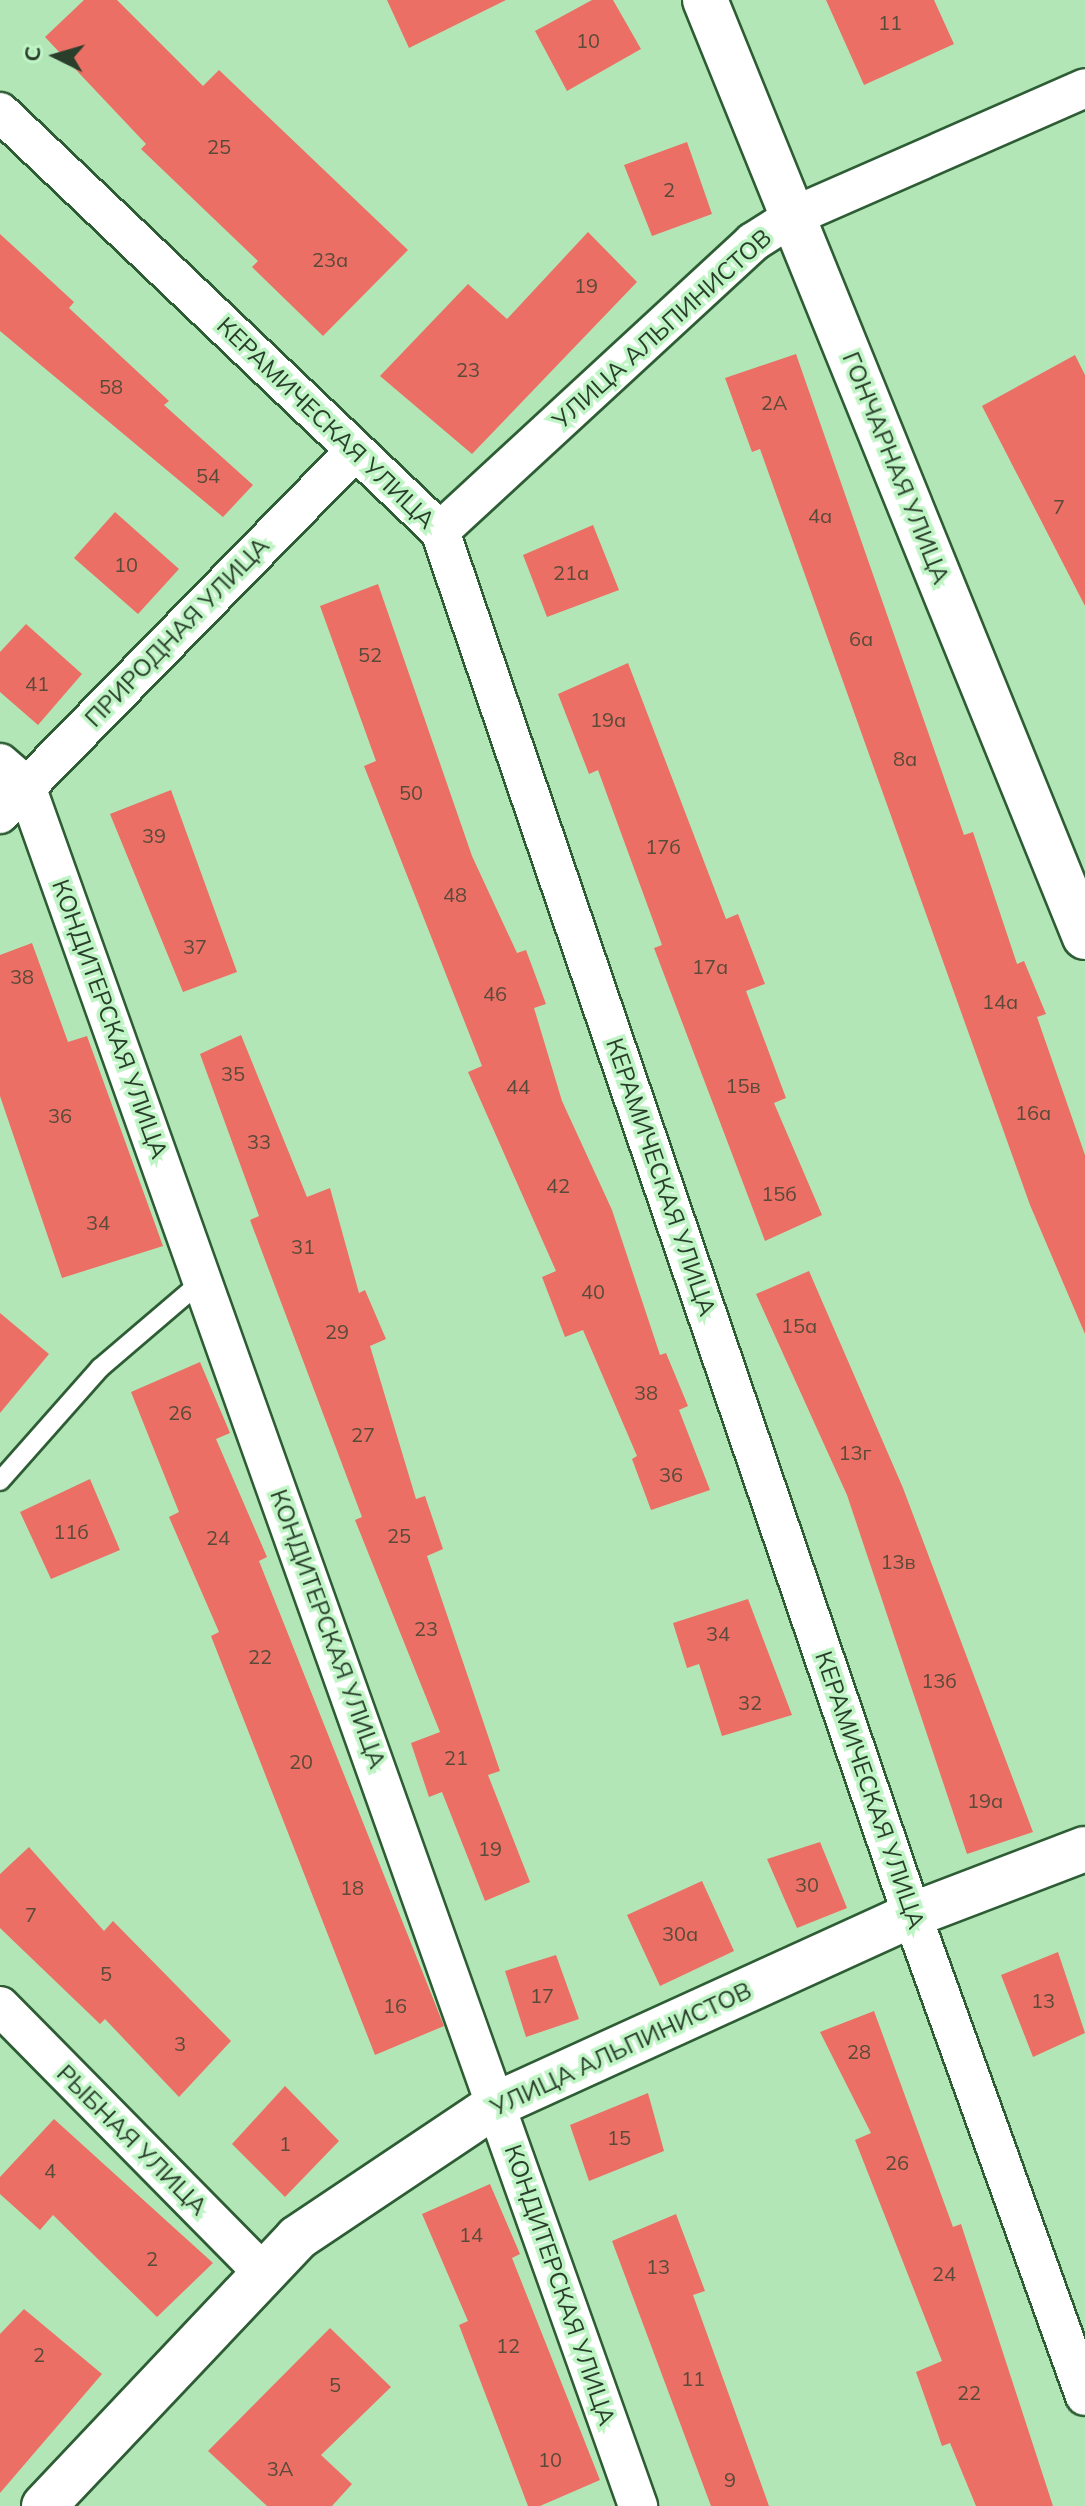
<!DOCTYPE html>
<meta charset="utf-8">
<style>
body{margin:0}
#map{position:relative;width:1085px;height:2506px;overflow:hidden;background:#b3e6b7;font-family:Mulish,sans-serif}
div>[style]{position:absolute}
.building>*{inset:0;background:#eb6f64}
.roads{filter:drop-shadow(2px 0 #2e5d35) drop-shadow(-2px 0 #2e5d35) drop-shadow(0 2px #2e5d35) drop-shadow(0 -2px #2e5d35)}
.service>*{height:18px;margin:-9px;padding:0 9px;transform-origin:9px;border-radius:9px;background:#fff}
.minor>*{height:38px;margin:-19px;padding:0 19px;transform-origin:19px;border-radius:19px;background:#fff}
.tertiary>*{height:44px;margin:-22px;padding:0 22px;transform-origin:22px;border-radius:22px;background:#fff}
span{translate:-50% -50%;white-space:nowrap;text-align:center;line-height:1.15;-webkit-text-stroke:7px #bff4c4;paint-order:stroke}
.number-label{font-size:20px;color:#5a4a39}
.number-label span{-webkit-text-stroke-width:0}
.street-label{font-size:24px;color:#293e2b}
.north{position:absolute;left:16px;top:16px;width:80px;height:80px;-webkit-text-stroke:6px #bff4c4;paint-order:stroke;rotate:275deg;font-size:22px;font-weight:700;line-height:32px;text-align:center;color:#293e2b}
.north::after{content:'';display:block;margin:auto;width:28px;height:36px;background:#293e2b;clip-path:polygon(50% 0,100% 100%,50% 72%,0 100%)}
</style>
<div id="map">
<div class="building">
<div style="clip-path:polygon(84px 0,117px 0,203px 86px,219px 70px,408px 250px,323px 336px,252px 267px,258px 261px,141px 149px,146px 144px,45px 37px)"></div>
<div style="clip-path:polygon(387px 0,506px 0,409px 48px)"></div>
<div style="clip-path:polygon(592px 0,613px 0,641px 49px,567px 91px,535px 31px)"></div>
<div style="clip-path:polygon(826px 0,934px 0,954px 44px,864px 85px)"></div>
<div style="clip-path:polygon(687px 142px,712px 214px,652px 236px,624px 165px)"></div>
<div style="clip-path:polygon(588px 232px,637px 282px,472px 454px,380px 376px,468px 284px,507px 319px)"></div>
<div style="clip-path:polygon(0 234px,74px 302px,69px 308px,169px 401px,164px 405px,253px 485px,223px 517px,0 331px)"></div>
<div style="clip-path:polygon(796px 354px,964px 835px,973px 832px,1017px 964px,1024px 961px,1046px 1014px,1037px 1017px,1085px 1155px,1085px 1334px,1030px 1205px,760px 449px,752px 452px,725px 378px)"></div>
<div style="clip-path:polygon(1075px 355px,1085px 375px,1085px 606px,982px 406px)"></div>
<div style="clip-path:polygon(115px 512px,179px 569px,138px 614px,74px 558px)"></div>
<div style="clip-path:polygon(593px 525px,619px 590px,547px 617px,523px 555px)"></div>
<div style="clip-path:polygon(378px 584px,472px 856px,517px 953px,526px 950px,546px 1004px,534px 1008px,562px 1101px,612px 1210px,660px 1355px,666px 1353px,688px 1406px,679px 1410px,710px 1490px,651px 1510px,632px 1459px,637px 1456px,583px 1330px,565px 1337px,542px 1277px,556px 1271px,468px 1072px,482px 1066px,364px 766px,376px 761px,320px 606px)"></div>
<div style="clip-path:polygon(26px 624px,82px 674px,38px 725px,0 692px,0 652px)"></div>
<div style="clip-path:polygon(628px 663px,726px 919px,738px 914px,765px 984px,746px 991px,786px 1098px,774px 1103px,822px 1215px,765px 1241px,654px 948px,662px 945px,598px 770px,589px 774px,558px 694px)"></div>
<div style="clip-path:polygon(171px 790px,237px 972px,183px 992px,110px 814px)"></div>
<div style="clip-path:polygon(32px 943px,68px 1042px,87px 1036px,163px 1246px,62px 1278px,0 1096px,0 955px)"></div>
<div style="clip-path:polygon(241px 1035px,307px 1197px,330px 1188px,359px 1293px,365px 1290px,386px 1339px,370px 1346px,416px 1499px,425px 1496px,443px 1549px,427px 1556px,500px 1771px,488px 1775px,530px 1882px,485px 1901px,442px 1792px,429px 1797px,411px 1743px,440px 1732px,355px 1520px,362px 1517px,250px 1220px,259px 1216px,200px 1054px)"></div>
<div style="clip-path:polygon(809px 1271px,903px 1488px,1033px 1832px,967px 1854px,847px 1495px,756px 1294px)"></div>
<div style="clip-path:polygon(0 1313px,49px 1354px,0 1413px)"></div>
<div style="clip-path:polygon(200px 1362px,230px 1433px,216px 1439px,267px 1557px,259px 1561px,444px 2026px,375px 2055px,211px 1636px,219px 1632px,169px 1517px,179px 1512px,131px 1392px)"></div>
<div style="clip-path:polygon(90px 1479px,120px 1550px,51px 1579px,20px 1512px)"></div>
<div style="clip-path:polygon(748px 1599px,792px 1715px,722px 1736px,699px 1664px,687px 1668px,673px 1623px)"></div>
<div style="clip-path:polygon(820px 1842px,847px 1908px,797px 1928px,767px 1859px)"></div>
<div style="clip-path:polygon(29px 1847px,104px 1931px,113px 1921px,231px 2041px,179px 2097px,105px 2019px,100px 2024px,0 1928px,0 1874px)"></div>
<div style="clip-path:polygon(702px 1881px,734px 1951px,660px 1986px,627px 1915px)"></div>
<div style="clip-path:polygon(1058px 1952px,1085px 2033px,1033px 2057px,1001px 1975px)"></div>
<div style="clip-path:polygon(556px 1955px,579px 2019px,526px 2037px,505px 1971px)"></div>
<div style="clip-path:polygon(874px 2011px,953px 2227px,961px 2224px,1053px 2506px,976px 2506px,950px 2443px,942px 2446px,916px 2372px,942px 2361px,855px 2140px,871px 2133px,820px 2032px)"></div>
<div style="clip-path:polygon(285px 2086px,339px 2141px,285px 2197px,232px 2144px)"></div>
<div style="clip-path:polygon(648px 2093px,664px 2151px,589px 2181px,570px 2125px)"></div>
<div style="clip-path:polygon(54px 2119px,213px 2263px,157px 2317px,53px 2215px,40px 2230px,0 2194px,0 2177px)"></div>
<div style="clip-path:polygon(490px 2184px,520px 2254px,512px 2258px,600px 2480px,540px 2506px,528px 2506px,459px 2325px,468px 2321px,422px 2214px)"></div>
<div style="clip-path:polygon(676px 2214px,705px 2291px,693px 2295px,769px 2506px,711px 2506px,612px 2241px)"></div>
<div style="clip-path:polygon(24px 2309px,102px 2374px,0 2493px,0 2334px)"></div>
<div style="clip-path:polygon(330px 2328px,391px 2387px,321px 2455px,352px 2484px,332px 2506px,267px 2506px,208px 2451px)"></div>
</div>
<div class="roads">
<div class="service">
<div style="left:0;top:1481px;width:151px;rotate:-48.5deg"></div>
<div style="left:100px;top:1368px;width:135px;rotate:-40.5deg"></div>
</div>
<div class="minor">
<div style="left:0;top:112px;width:608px;rotate:43.6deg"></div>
<div style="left:440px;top:531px;width:1462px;rotate:71.17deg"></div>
<div style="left:912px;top:1915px;width:511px;rotate:70.22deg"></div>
<div style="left:440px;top:531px;width:426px;rotate:-42.7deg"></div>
<div style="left:753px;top:242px;width:49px;rotate:-32.4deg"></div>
<div style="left:794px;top:216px;width:318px;rotate:-23.7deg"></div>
<div style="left:0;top:763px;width:35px;rotate:41deg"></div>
<div style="left:26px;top:786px;width:1826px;rotate:70.41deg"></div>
<div style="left:0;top:814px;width:508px;rotate:-45.64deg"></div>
<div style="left:0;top:2006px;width:376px;rotate:45.4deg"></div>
</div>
<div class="tertiary">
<div style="left:705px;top:0;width:1011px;rotate:67.93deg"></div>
<div style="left:44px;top:2506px;width:369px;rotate:-46.6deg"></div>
<div style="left:297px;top:2238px;width:241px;rotate:-33.8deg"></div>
<div style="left:497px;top:2104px;width:456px;rotate:-24.5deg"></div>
<div style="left:912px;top:1915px;width:185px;rotate:-20.9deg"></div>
</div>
</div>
<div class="number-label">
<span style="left:890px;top:22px">11</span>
<span style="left:588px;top:40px">10</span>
<span style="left:219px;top:146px">25</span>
<span style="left:669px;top:189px">2</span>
<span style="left:330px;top:259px">23а</span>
<span style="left:586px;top:285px">19</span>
<span style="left:468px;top:369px">23</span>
<span style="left:111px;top:386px">58</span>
<span style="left:774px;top:402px">2А</span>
<span style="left:208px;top:475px">54</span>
<span style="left:1059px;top:506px">7</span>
<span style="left:820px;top:515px">4а</span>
<span style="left:126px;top:564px">10</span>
<span style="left:571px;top:572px">21а</span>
<span style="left:861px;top:638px">6а</span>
<span style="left:370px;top:654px">52</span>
<span style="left:37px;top:683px">41</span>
<span style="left:608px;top:719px">19а</span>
<span style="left:905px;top:758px">8а</span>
<span style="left:411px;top:792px">50</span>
<span style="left:154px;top:835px">39</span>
<span style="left:663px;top:846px">17б</span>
<span style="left:455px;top:894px">48</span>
<span style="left:195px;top:946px">37</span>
<span style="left:710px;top:966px">17а</span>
<span style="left:22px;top:976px">38</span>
<span style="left:495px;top:993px">46</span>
<span style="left:1000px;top:1001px">14а</span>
<span style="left:233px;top:1073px">35</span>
<span style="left:743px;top:1085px">15в</span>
<span style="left:518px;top:1086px">44</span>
<span style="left:1033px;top:1112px">16а</span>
<span style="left:60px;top:1115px">36</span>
<span style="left:259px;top:1141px">33</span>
<span style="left:558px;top:1185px">42</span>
<span style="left:779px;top:1193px">15б</span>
<span style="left:98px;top:1222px">34</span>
<span style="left:303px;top:1246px">31</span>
<span style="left:593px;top:1291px">40</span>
<span style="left:799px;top:1325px">15а</span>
<span style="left:337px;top:1331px">29</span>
<span style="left:646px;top:1392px">38</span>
<span style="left:180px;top:1412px">26</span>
<span style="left:363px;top:1434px">27</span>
<span style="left:855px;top:1452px">13г</span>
<span style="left:671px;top:1474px">36</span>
<span style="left:71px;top:1531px">11б</span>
<span style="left:399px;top:1535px">25</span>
<span style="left:218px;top:1537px">24</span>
<span style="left:898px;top:1561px">13в</span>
<span style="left:426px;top:1628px">23</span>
<span style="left:718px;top:1633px">34</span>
<span style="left:260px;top:1656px">22</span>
<span style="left:939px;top:1680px">13б</span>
<span style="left:750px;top:1702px">32</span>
<span style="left:456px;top:1757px">21</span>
<span style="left:301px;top:1761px">20</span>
<span style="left:985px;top:1800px">19а</span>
<span style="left:490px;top:1848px">19</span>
<span style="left:807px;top:1884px">30</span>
<span style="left:352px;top:1887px">18</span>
<span style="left:31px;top:1914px">7</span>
<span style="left:680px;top:1933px">30а</span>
<span style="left:106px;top:1973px">5</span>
<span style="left:542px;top:1995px">17</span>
<span style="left:1043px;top:2000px">13</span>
<span style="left:395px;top:2005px">16</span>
<span style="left:180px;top:2043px">3</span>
<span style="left:859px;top:2051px">28</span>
<span style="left:619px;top:2137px">15</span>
<span style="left:285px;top:2143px">1</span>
<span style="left:897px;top:2162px">26</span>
<span style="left:50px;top:2170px">4</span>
<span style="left:471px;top:2234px">14</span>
<span style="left:152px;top:2258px">2</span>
<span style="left:658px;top:2266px">13</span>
<span style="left:944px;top:2273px">24</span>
<span style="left:508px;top:2345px">12</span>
<span style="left:39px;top:2354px">2</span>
<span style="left:693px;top:2378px">11</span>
<span style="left:335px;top:2384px">5</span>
<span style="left:969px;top:2392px">22</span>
<span style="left:550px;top:2459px">10</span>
<span style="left:280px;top:2468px">3А</span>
<span style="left:730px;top:2479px">9</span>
</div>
<div class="street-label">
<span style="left:662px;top:329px;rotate:-42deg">УЛИЦА АЛЬПИНИСТОВ</span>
<span style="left:326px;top:423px;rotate:44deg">КЕРАМИЧЕСКАЯ УЛИЦА</span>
<span style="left:896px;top:468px;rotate:68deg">ГОНЧАРНАЯ УЛИЦА</span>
<span style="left:177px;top:632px;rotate:-46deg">ПРИРОДНАЯ УЛИЦА</span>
<span style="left:110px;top:1019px;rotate:70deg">КОНДИТЕРСКАЯ УЛИЦА</span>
<span style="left:661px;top:1177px;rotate:71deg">КЕРАМИЧЕСКАЯ УЛИЦА</span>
<span style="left:328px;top:1629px;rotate:70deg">КОНДИТЕРСКАЯ УЛИЦА</span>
<span style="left:870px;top:1790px;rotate:71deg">КЕРАМИЧЕСКАЯ УЛИЦА</span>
<span style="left:621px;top:2049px;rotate:-25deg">УЛИЦА АЛЬПИНИСТОВ</span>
<span style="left:132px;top:2140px;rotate:45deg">РЫБНАЯ УЛИЦА</span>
<span style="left:560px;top:2285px;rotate:71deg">КОНДИТЕРСКАЯ УЛИЦА</span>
</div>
<div class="north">С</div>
</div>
